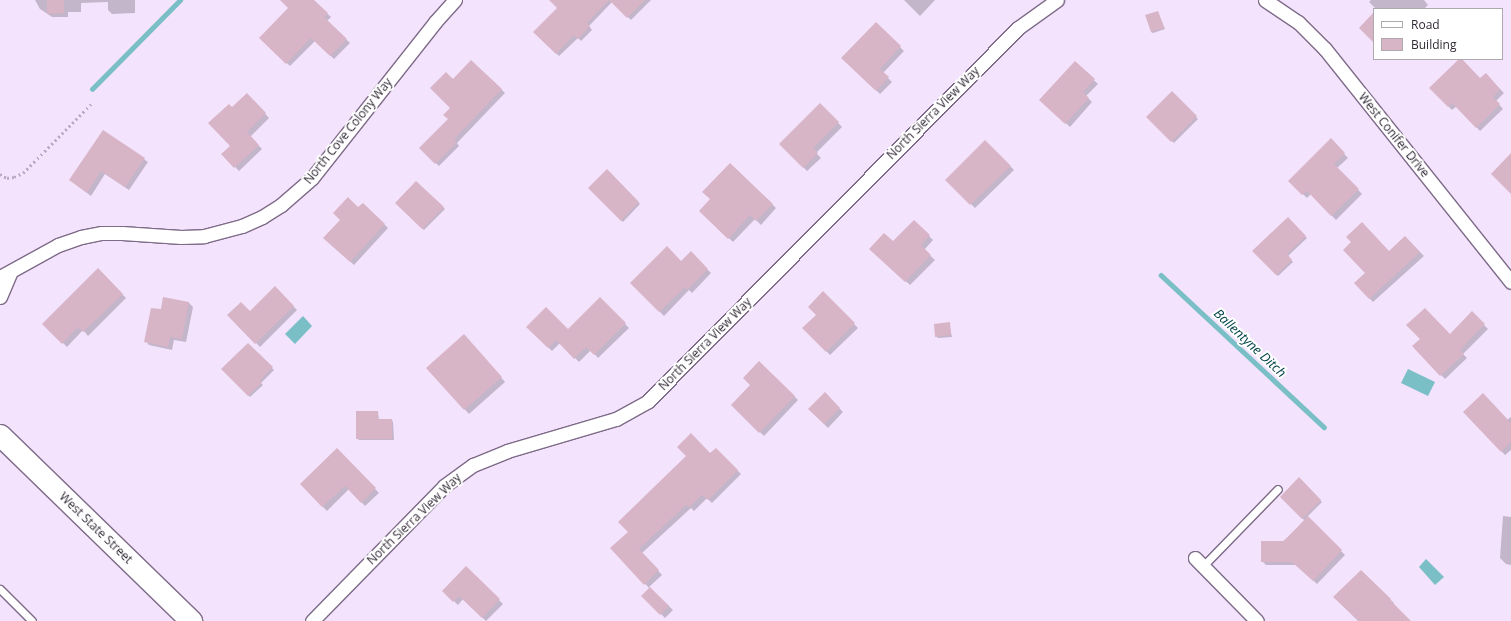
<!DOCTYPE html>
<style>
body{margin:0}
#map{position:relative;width:1511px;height:621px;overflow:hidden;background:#f4e3fd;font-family:"Open Sans",sans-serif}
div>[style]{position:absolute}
.water>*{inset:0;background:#7abec6}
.shadow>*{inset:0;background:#0003}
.stream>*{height:4.5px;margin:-2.25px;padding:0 2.25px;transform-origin:2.25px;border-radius:2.25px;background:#7abec6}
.building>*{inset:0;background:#d8b4c7}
.path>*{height:2.5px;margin-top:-1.25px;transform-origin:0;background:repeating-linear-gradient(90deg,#b9aac0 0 2px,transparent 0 5px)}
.roads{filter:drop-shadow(1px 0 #7e6b88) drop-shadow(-1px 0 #7e6b88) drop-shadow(0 1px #7e6b88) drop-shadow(0 -1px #7e6b88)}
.lane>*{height:7px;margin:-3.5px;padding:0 3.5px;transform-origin:3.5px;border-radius:3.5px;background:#fff}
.street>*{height:13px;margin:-6.5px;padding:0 6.5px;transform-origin:6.5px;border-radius:6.5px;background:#fff}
.primary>*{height:21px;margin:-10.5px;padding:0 10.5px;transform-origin:10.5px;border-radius:10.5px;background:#fff}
span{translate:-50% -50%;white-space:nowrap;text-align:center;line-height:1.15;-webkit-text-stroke:4px #fff;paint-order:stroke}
.street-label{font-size:12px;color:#312935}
.water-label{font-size:13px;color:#004248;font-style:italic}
.legend{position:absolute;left:1373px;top:8px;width:130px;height:52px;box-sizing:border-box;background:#fff;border:1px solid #ada9ae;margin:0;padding:5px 7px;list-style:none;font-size:12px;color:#312935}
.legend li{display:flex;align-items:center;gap:8px;height:20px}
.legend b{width:20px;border:1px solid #ada9ae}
</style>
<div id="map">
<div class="water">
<div style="clip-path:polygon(303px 316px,312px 326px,295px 344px,285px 334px)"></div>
<div style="clip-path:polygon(1408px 369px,1435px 382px,1428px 396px,1401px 383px)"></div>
<div style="clip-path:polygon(1426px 559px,1444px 577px,1435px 585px,1419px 567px)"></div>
</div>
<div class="shadow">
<div style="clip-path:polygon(35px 0,135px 0,135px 13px,112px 14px,108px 10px,108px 2px,81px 3px,81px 12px,68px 12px,68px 17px,52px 17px,40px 9px)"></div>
<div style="clip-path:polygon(282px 0,312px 0,331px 17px,327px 21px,350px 43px,334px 59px,315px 41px,290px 66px,261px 38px,290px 8px)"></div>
<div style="clip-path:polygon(550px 0,651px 0,631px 20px,612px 2px,589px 26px,592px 30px,581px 41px,578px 38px,559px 56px,534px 32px,558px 8px)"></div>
<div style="clip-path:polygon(904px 0,935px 0,920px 16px)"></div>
<div style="clip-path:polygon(1371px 0,1424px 0,1428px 5px,1424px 9px,1376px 9px,1369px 2px)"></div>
<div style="clip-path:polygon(1158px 12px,1165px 29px,1153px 33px,1151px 32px)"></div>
<div style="clip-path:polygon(876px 24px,904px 51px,883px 73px,892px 82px,880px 94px,843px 58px)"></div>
<div style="clip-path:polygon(471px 61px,505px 93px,457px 143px,459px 146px,439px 166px,420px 148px,449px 119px,453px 80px)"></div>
<div style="clip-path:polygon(1075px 63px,1098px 84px,1086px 96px,1092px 102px,1070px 127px,1041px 100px)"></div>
<div style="clip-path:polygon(1486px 75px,1504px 93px,1496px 101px,1503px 109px,1480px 131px,1457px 106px,1452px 110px,1430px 88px,1480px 79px)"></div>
<div style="clip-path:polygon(1172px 93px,1198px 119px,1174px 143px,1147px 117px)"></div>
<div style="clip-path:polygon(247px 94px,269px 118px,250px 137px,262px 149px,239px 171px,223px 154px,231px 146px,232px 108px)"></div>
<div style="clip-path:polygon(820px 104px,842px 127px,816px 153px,821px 158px,807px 171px,780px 144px)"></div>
<div style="clip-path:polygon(103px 131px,148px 162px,129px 190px,105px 174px,91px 196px,70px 180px)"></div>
<div style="clip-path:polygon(1331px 140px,1348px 158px,1337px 168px,1362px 194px,1336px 220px,1311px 194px,1307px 198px,1289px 181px)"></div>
<div style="clip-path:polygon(985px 141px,1014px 170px,975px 208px,947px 180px)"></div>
<div style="clip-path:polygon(730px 164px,776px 208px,761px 225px,755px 219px,733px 242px,700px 211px,711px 199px)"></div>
<div style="clip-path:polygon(607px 171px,640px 204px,623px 222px,589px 188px)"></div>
<div style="clip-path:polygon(416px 182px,445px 209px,424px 230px,396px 203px)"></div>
<div style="clip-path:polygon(363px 204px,388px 228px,354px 265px,325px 238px)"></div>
<div style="clip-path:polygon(1288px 219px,1307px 238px,1288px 256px,1293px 262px,1278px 276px,1254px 251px)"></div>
<div style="clip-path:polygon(914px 221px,933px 240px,924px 250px,935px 260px,910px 285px,874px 253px,893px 243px)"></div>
<div style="clip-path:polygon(1405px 237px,1424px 256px,1373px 302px,1355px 283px)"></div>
<div style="clip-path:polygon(691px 253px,711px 273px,692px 293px,689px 290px,664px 316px,631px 283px,681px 262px)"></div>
<div style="clip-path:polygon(98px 270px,126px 298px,88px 336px,83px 330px,67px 347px,44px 324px)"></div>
<div style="clip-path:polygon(275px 288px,297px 310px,260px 347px,229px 315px,250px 313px)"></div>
<div style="clip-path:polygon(823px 293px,858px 328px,830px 355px,804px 328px,818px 315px)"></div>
<div style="clip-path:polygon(164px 298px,189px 303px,193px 307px,186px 342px,174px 340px,172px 350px,149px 345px,146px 341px,161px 311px)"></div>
<div style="clip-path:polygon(600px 299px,629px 328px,598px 358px,591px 350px,579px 362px,560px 343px,552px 351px,528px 327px,568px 331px)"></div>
<div style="clip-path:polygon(1472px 313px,1488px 329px,1463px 354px,1467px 358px,1445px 379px,1413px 346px,1450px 335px)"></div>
<div style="clip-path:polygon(949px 323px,952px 337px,938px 338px,936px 336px)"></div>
<div style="clip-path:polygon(467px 339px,505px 382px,469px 414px,427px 368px)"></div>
<div style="clip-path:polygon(248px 344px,274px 370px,261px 383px,263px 385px,250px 397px,222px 369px)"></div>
<div style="clip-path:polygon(759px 362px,798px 400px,764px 436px,732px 405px,751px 385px)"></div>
<div style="clip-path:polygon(825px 394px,843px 412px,828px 428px,809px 409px)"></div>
<div style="clip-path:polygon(378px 412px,379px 420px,392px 420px,393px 422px,394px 440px,359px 440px,357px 438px)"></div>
<div style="clip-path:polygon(1464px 412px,1507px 420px,1511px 417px,1511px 450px,1505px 455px)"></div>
<div style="clip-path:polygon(337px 449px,379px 493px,365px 506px,349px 489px,327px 511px,301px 484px)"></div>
<div style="clip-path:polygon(716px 449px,741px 474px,712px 503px,707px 498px,694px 511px,691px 508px,642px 553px,662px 575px,649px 587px,673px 610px,665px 618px,643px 596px,650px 589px,612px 548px)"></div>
<div style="clip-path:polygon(1299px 479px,1322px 502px,1307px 517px,1345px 555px,1317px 584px,1297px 565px,1266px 565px,1262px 561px,1305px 521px,1281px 497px)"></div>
<div style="clip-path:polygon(1503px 516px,1511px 517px,1511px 565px,1506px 564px,1500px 558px)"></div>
<div style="clip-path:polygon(466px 568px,503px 604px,486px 621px,463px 599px,458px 605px,444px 591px)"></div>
<div style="clip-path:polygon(1361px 571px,1394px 603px,1393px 604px,1408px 621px,1358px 621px,1334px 597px)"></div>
</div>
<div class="stream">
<div style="left:92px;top:89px;width:125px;rotate:-45.3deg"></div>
<div style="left:1161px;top:275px;width:223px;rotate:43deg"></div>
</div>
<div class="building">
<div style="clip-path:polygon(47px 0,64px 0,64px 13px,47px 14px)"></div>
<div style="clip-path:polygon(280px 0,314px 0,328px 13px,324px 17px,347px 39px,330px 56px,311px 38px,286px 64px,259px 38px,288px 8px)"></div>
<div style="clip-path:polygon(549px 0,645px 0,627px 18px,609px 0,587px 23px,590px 26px,578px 39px,574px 35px,556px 54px,533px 32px,557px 8px)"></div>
<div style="clip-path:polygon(1158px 11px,1164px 28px,1151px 32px,1145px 15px)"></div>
<div style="clip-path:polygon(1374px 12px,1374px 43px,1359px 28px)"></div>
<div style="clip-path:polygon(876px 22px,901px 46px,880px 69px,889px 77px,876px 91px,841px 58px)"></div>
<div style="clip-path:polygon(1459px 59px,1462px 59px,1480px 78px,1486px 73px,1500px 89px,1493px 97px,1500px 104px,1476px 128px,1452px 103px,1448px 107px,1429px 88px)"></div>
<div style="clip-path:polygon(471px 60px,502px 89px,454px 139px,457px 142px,435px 164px,419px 148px,448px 119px,443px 115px,450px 108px,430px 88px,446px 72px,453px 79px)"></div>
<div style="clip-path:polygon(1075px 61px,1095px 79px,1083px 92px,1089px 98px,1065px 124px,1039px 100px)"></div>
<div style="clip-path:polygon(1172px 91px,1197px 116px,1171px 142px,1146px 117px)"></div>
<div style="clip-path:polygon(247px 93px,266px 113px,247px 132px,259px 145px,234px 168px,221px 154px,230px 146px,208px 123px,229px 104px,232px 107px)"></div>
<div style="clip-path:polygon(820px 103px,839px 122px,813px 148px,818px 153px,803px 168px,779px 144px)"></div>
<div style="clip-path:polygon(103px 130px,145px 158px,125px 187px,101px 171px,87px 193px,69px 180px)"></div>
<div style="clip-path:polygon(1331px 138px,1345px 153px,1334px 164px,1359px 189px,1331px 216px,1307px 191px,1302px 195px,1288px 181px)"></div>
<div style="clip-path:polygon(985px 140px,1011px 166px,970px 205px,945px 180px)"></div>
<div style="clip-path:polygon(1511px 153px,1511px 194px,1491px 174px)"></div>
<div style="clip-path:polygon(730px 163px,773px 204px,756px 221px,750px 215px,728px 239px,699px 211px,710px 199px,702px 192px)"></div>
<div style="clip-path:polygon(607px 169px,639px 202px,621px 221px,588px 188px)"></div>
<div style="clip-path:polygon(416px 181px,444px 207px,422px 229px,395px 203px)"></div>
<div style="clip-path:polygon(348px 197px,358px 207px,363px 203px,385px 224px,350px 262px,323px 238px,340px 220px,333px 213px)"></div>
<div style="clip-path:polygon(1288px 217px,1306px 236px,1287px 254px,1292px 260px,1276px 275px,1252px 251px)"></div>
<div style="clip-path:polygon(914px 220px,930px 235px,921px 245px,931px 255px,905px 282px,869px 249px,884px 233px,893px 241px)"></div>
<div style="clip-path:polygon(1362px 222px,1389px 251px,1405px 236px,1420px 252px,1369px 299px,1354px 283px,1365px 273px,1343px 250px,1351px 242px,1346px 237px)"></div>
<div style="clip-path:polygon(667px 246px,681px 261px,691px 251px,708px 269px,687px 290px,685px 287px,659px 312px,630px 283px)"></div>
<div style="clip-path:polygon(98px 268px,123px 294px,83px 332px,78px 327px,62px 344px,42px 324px)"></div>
<div style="clip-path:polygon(275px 286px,294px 306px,255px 344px,227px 315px,241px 302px,250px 311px)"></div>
<div style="clip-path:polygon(823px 291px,855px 323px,826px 352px,802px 328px,816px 315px,808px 307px)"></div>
<div style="clip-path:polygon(163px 297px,189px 302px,182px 339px,170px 337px,168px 347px,144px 342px,151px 308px,161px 309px)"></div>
<div style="clip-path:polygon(600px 297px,626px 323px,594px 355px,586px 347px,574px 359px,556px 340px,548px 348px,526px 327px,546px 307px,568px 329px)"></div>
<div style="clip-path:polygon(1425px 308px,1450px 334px,1472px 311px,1485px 324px,1460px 350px,1464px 354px,1440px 376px,1412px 346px,1420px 339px,1406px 325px)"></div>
<div style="clip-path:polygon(950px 322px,951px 335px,935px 337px,934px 324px)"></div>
<div style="clip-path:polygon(464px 334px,502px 377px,464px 410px,426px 368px)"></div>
<div style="clip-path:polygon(248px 343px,273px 367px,260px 380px,262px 382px,248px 396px,221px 369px)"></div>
<div style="clip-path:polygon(759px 361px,795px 396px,759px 433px,731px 405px,750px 385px,743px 378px)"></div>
<div style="clip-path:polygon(825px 392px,840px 408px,824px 424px,808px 409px)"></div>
<div style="clip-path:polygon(1483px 393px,1511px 423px,1511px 442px,1501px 452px,1463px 412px)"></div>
<div style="clip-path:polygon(356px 411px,378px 411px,378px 419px,392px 419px,392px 439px,356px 439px)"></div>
<div style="clip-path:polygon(691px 433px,710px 453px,716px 448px,738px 470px,708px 500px,702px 495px,689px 507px,686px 505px,639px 549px,659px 570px,644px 585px,610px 548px,628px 532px,618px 522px,686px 456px,677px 447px)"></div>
<div style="clip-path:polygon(337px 448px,376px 488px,361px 503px,345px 486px,322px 507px,300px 484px)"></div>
<div style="clip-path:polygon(1299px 477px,1321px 500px,1302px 519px,1280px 497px)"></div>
<div style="clip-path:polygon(1308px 516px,1342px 550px,1313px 581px,1292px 562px,1261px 562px,1261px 541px,1284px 541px)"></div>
<div style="clip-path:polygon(466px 566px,500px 599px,482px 618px,459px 596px,453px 602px,442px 591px)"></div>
<div style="clip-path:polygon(1361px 570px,1391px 599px,1390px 600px,1411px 621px,1359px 621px,1333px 597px)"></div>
<div style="clip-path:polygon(650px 587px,669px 606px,660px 615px,641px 596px)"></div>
</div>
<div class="path">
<div style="left:0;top:174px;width:8px;rotate:30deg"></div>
<div style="left:7px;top:178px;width:7px;rotate:-8deg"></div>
<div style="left:14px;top:177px;width:10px;rotate:-24deg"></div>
<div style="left:23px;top:173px;width:100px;rotate:-45.4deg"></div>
</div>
<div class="roads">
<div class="lane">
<div style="left:1203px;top:566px;width:107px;rotate:-45.8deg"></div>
<div style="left:0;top:589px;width:45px;rotate:45deg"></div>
</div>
<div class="street">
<div style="left:1265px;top:0;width:40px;rotate:34deg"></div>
<div style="left:1298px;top:22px;width:38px;rotate:45deg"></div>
<div style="left:1325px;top:49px;width:298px;rotate:51.4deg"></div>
<div style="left:0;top:277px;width:66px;rotate:-28.9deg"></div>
<div style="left:58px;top:245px;width:24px;rotate:-19deg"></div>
<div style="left:81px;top:237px;width:21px;rotate:-11deg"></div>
<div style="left:102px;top:233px;width:20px"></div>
<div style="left:122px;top:233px;width:59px;rotate:3.9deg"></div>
<div style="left:181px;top:237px;width:23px;rotate:-2deg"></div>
<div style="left:204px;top:236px;width:39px;rotate:-15deg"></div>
<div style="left:242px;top:226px;width:22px;rotate:-24deg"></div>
<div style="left:262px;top:217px;width:22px;rotate:-32deg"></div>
<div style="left:281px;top:205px;width:41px;rotate:-41.1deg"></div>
<div style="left:312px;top:178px;width:199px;rotate:-51.7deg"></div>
<div style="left:435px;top:22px;width:30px;rotate:-48deg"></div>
<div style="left:0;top:297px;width:28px;rotate:-67deg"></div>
<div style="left:1195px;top:558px;width:88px;rotate:45.5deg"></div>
<div style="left:312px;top:621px;width:189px;rotate:-45.6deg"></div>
<div style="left:444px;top:486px;width:36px;rotate:-36deg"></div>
<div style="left:473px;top:465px;width:37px;rotate:-22deg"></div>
<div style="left:507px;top:451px;width:114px;rotate:-16.4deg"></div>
<div style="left:616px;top:419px;width:37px;rotate:-29deg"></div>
<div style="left:648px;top:401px;width:525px;rotate:-45.23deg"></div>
<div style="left:1018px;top:28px;width:48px;rotate:-35.7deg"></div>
</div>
<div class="primary">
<div style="left:0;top:435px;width:267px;rotate:44.2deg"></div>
</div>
</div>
<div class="street-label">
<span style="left:933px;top:113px;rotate:-45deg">North Sierra View Way</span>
<span style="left:348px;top:131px;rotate:-51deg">North Cove Colony Way</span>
<span style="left:1394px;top:135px;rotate:51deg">West Conifer Drive</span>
<span style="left:705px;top:344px;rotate:-45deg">North Sierra View Way</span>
<span style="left:414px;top:519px;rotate:-44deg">North Sierra View Way</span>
<span style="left:96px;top:528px;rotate:44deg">West State Street</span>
</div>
<div class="water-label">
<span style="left:1250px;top:343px;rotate:43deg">Ballentyne Ditch</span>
</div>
<ul class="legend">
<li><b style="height:5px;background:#fff"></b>Road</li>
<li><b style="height:11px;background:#d8b4c7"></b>Building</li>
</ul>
</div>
